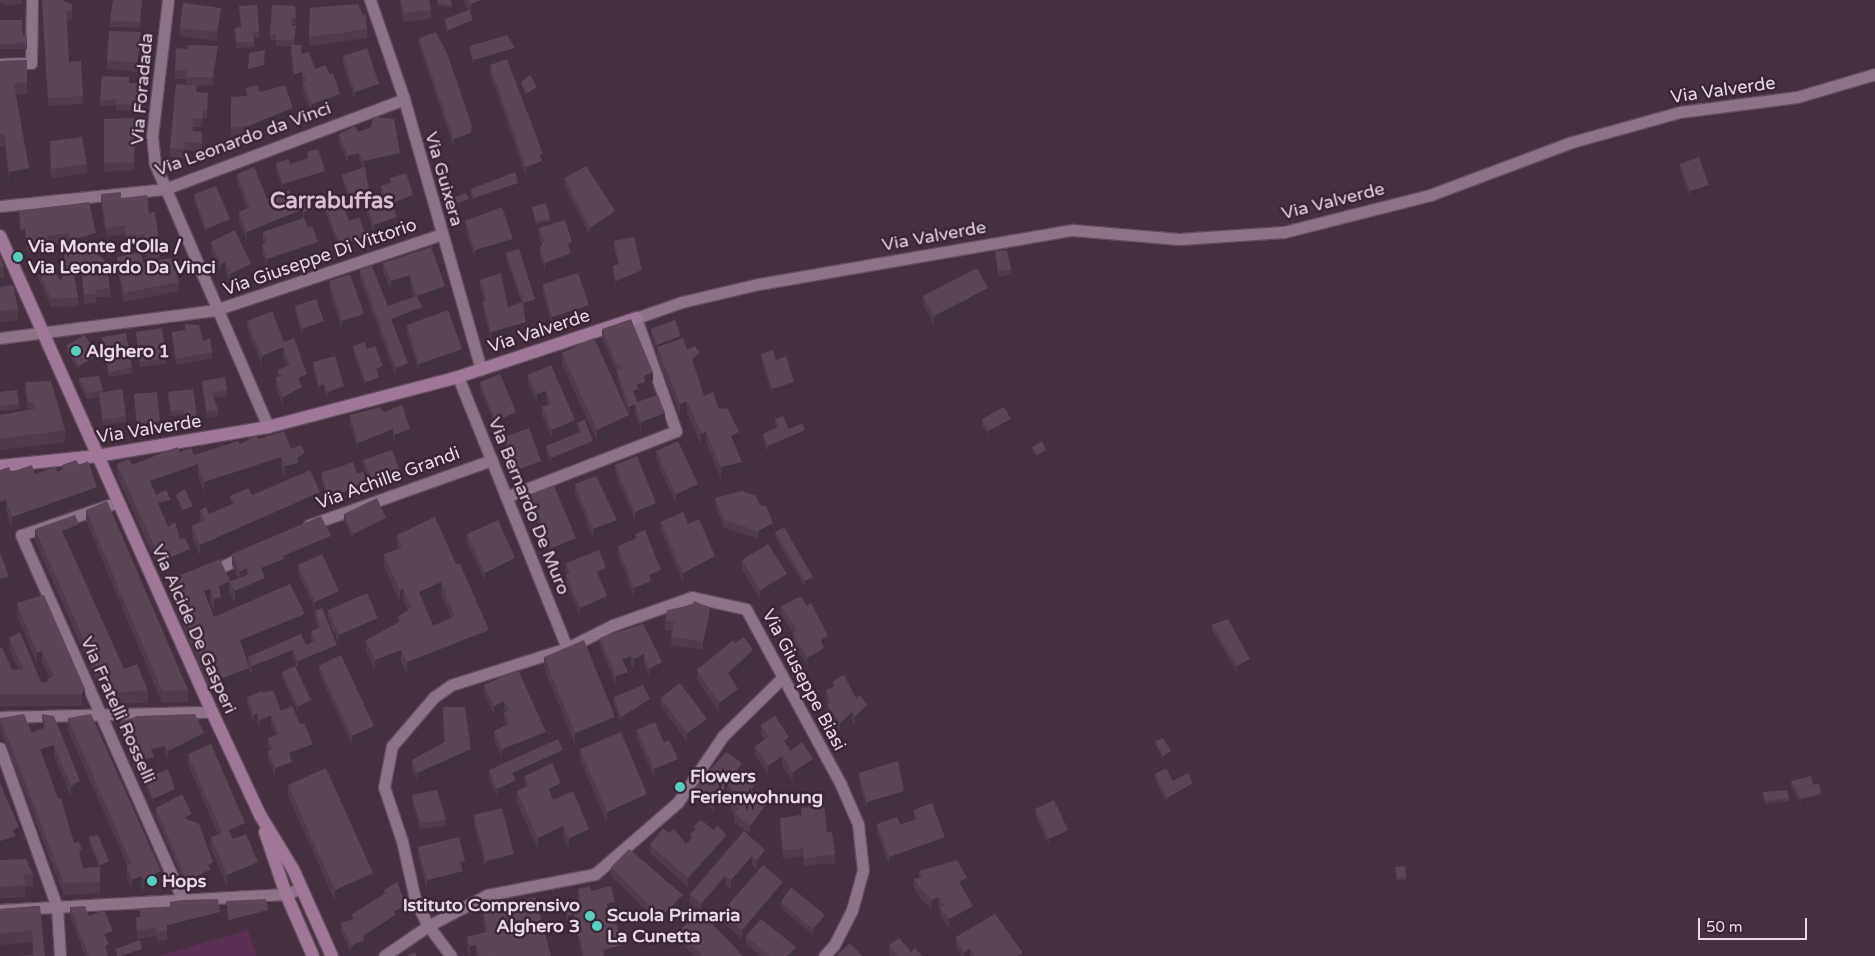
<!DOCTYPE html>
<style>
body{margin:0}
#map{position:relative;width:1875px;height:956px;overflow:hidden;background:#452f41;font-family:"Varela Round",sans-serif}
div>[style]{position:absolute}
.green>*{inset:0;background:#5c2f55}
.roads{filter:drop-shadow(1px 0 #604e5c) drop-shadow(-1px 0 #604e5c) drop-shadow(0 1px #604e5c) drop-shadow(0 -1px #604e5c)}
.street>*{height:11px;margin:-5.5px;padding:0 5.5px;transform-origin:5.5px;border-radius:5.5px;background:#8c7387}
.secondary>*{height:12px;margin:-6px;padding:0 6px;transform-origin:6px;border-radius:6px;background:#a17799}
.wall>*{inset:0;background:#503b4c}
.shaded-wall>*{inset:0;background:#41303e}
.building>*{inset:0;background:#5d4558}
.dots>*{width:14px;height:14px;translate:-50% -50%;box-sizing:border-box;border:2px solid #3a2536;border-radius:50%}
span{translate:-50% -50%;white-space:nowrap;text-align:center;line-height:1.15;-webkit-text-stroke:5px #3a2536;paint-order:stroke}
.street-label{font-size:18px;color:#e8dae5}
.poi-label{font-size:18px;color:#e8dae5;font-weight:700}
.left{translate:0 -50%;text-align:left}
.right{translate:-100% -50%;text-align:right}
.district-label{font-size:22px;color:#d9bdd2;font-weight:700}
.scale{position:absolute;left:1698px;top:918px;width:109px;height:22px;box-sizing:border-box;border:2px solid #e8dae5;border-top:0;padding-left:6px;font-size:15px;line-height:18px;white-space:nowrap;color:#e8dae5;-webkit-text-stroke:4px #3a2536;paint-order:stroke}
</style>
<div id="map">
<div class="green">
<div style="clip-path:polygon(248px 930px,257px 956px,159px 956px)"></div>
</div>
<div class="roads">
<div class="street">
<div style="left:168px;top:0;width:137px;rotate:96.7deg"></div>
<div style="left:152px;top:136px;width:28px;rotate:84deg"></div>
<div style="left:155px;top:164px;width:286px;rotate:66.7deg"></div>
<div style="left:370px;top:0;width:105px;rotate:71deg"></div>
<div style="left:404px;top:99px;width:281px;rotate:74.1deg"></div>
<div style="left:0;top:64px;width:31px;rotate:-2deg"></div>
<div style="left:31px;top:63px;width:63px;rotate:-89.1deg"></div>
<div style="left:0;top:206px;width:166px;rotate:-5.9deg"></div>
<div style="left:165px;top:189px;width:255px;rotate:-20.6deg"></div>
<div style="left:0;top:338px;width:217px;rotate:-7.4deg"></div>
<div style="left:215px;top:310px;width:239px;rotate:-18.5deg"></div>
<div style="left:458px;top:377px;width:292px;rotate:68.1deg"></div>
<div style="left:506px;top:497px;width:182px;rotate:-21.2deg"></div>
<div style="left:676px;top:431px;width:120px;rotate:-109.5deg"></div>
<div style="left:636px;top:318px;width:49px;rotate:-19.2deg"></div>
<div style="left:682px;top:302px;width:79px;rotate:-13.2deg"></div>
<div style="left:759px;top:284px;width:319px;rotate:-9.8deg"></div>
<div style="left:1073px;top:230px;width:106px;rotate:4.9deg"></div>
<div style="left:1179px;top:239px;width:105px;rotate:-3.8deg"></div>
<div style="left:1284px;top:232px;width:151px;rotate:-14.2deg"></div>
<div style="left:1430px;top:195px;width:152px;rotate:-20.5deg"></div>
<div style="left:1572px;top:142px;width:112px;rotate:-15.5deg"></div>
<div style="left:1680px;top:112px;width:118px;rotate:-7.3deg"></div>
<div style="left:1797px;top:97px;width:81px;rotate:-16.4deg"></div>
<div style="left:118px;top:502px;width:102px;rotate:161.2deg"></div>
<div style="left:21px;top:535px;width:399px;rotate:66.1deg"></div>
<div style="left:309px;top:525px;width:194px;rotate:-19.6deg"></div>
<div style="left:209px;top:573px;width:39px;rotate:-26deg"></div>
<div style="left:0;top:717px;width:212px;rotate:-1.4deg"></div>
<div style="left:0;top:748px;width:169px;rotate:70.3deg"></div>
<div style="left:57px;top:907px;width:49px;rotate:86.5deg"></div>
<div style="left:0;top:910px;width:286px;rotate:-3.2deg"></div>
<div style="left:286px;top:894px;width:17px;rotate:-21deg"></div>
<div style="left:384px;top:956px;width:53px;rotate:-34.3deg"></div>
<div style="left:428px;top:926px;width:67px;rotate:-27.7deg"></div>
<div style="left:487px;top:895px;width:110px;rotate:-11deg"></div>
<div style="left:595px;top:874px;width:110px;rotate:-40.9deg"></div>
<div style="left:678px;top:802px;width:80px;rotate:-55.7deg"></div>
<div style="left:723px;top:736px;width:83px;rotate:-44.5deg"></div>
<div style="left:451px;top:956px;width:38px;rotate:-127deg"></div>
<div style="left:428px;top:926px;width:30px;rotate:-116deg"></div>
<div style="left:415px;top:899px;width:59px;rotate:-102.6deg"></div>
<div style="left:402px;top:841px;width:57px;rotate:-108.4deg"></div>
<div style="left:384px;top:787px;width:42px;rotate:-79deg"></div>
<div style="left:392px;top:746px;width:65px;rotate:-49.4deg"></div>
<div style="left:434px;top:697px;width:21px;rotate:-35deg"></div>
<div style="left:451px;top:685px;width:122px;rotate:-17.7deg"></div>
<div style="left:567px;top:648px;width:51px;rotate:-26.6deg"></div>
<div style="left:613px;top:625px;width:84px;rotate:-19.5deg"></div>
<div style="left:692px;top:597px;width:55px;rotate:12.5deg"></div>
<div style="left:746px;top:609px;width:200px;rotate:61.6deg"></div>
<div style="left:841px;top:785px;width:43px;rotate:66.4deg"></div>
<div style="left:858px;top:824px;width:46px;rotate:83.8deg"></div>
<div style="left:863px;top:870px;width:41px;rotate:105.4deg"></div>
<div style="left:852px;top:910px;width:39px;rotate:117deg"></div>
<div style="left:834px;top:945px;width:15px;rotate:132deg"></div>
</div>
<div class="secondary">
<div style="left:0;top:236px;width:521px;rotate:65.99deg"></div>
<div style="left:212px;top:712px;width:114px;rotate:65deg"></div>
<div style="left:260px;top:815px;width:63px;rotate:58.6deg"></div>
<div style="left:293px;top:869px;width:95px;rotate:65.9deg"></div>
<div style="left:0;top:466px;width:98px;rotate:-5.9deg"></div>
<div style="left:97px;top:456px;width:173px;rotate:-9.6deg"></div>
<div style="left:268px;top:427px;width:196px;rotate:-14.7deg"></div>
<div style="left:458px;top:377px;width:188px;rotate:-18.3deg"></div>
<div style="left:265px;top:832px;width:65px;rotate:71.3deg"></div>
<div style="left:286px;top:894px;width:68px;rotate:66.5deg"></div>
</div>
</div>
<div class="wall">
<div style="clip-path:polygon(0 0,22px 0,22px 4px,5px 6px,4px 3px,0 3px)"></div>
<div style="clip-path:polygon(42px 0,72px 4px,72px 19px,67px 20px,69px 62px,83px 96px,83px 104px,48px 106px)"></div>
<div style="clip-path:polygon(142px 0,140px 28px,110px 27px,110px 21px)"></div>
<div style="clip-path:polygon(399px 0,429px 0,431px 10px,431px 19px,404px 22px)"></div>
<div style="clip-path:polygon(437px 0,450px 0,452px 5px,452px 8px,438px 6px)"></div>
<div style="clip-path:polygon(462px 0,484px 0,484px 7px,471px 13px,470px 11px,473px 26px,448px 36px,445px 25px,445px 19px,469px 10px)"></div>
<div style="clip-path:polygon(295px 6px,296px 24px,291px 24px,292px 26px,296px 31px,294px 45px,302px 54px,315px 69px,340px 103px,312px 113px,303px 92px,303px 83px,302px 81px,294px 83px,291px 53px,291px 46px,276px 46px,276px 40px,270px 41px,270px 35px)"></div>
<div style="clip-path:polygon(221px 16px,217px 41px,180px 36px,180px 28px)"></div>
<div style="clip-path:polygon(363px 16px,367px 29px,367px 38px,309px 46px,309px 37px)"></div>
<div style="clip-path:polygon(0 20px,27px 43px,27px 49px,0 49px)"></div>
<div style="clip-path:polygon(235px 28px,259px 32px,259px 38px,254px 38px,254px 47px,236px 48px)"></div>
<div style="clip-path:polygon(419px 38px,471px 141px,454px 148px,419px 46px)"></div>
<div style="clip-path:polygon(141px 41px,137px 72px,107px 69px,107px 60px)"></div>
<div style="clip-path:polygon(470px 46px,515px 54px,473px 66px,470px 52px)"></div>
<div style="clip-path:polygon(218px 55px,213px 85px,195px 86px,197px 92px,208px 101px,207px 119px,203px 118px,202px 127px,193px 127px,193px 131px,202px 140px,202px 152px,185px 150px,184px 158px,170px 157px,170px 148px,186px 85px,186px 79px,175px 79px,175px 70px)"></div>
<div style="clip-path:polygon(343px 56px,379px 93px,355px 101px,343px 65px)"></div>
<div style="clip-path:polygon(27px 60px,27px 94px,16px 95px,29px 179px,9px 184px,5px 146px,0 146px,0 61px)"></div>
<div style="clip-path:polygon(490px 65px,543px 163px,542px 163px,542px 170px,526px 176px,490px 74px)"></div>
<div style="clip-path:polygon(129px 82px,139px 89px,136px 111px,116px 110px,116px 105px,100px 106px,100px 100px)"></div>
<div style="clip-path:polygon(521px 82px,537px 90px,527px 96px,521px 85px)"></div>
<div style="clip-path:polygon(246px 88px,260px 92px,293px 117px,248px 135px,231px 137px,231px 97px,246px 96px)"></div>
<div style="clip-path:polygon(135px 118px,134px 170px,104px 172px,104px 119px)"></div>
<div style="clip-path:polygon(358px 132px,400px 162px,365px 169px,369px 196px,350px 203px,342px 180px,342px 175px,363px 167px,359px 161px,348px 164px,339px 142px,339px 134px)"></div>
<div style="clip-path:polygon(50px 141px,87px 164px,87px 173px,51px 178px)"></div>
<div style="clip-path:polygon(307px 152px,325px 177px,283px 190px,276px 169px,276px 163px,290px 164px,307px 159px)"></div>
<div style="clip-path:polygon(1680px 164px,1709px 191px,1690px 197px,1680px 170px)"></div>
<div style="clip-path:polygon(237px 174px,267px 199px,295px 204px,315px 216px,305px 221px,318px 251px,267px 268px,262px 253px,262px 244px,264px 244px,263px 241px,263px 234px,247px 241px,239px 221px,239px 212px,247px 209px,237px 182px)"></div>
<div style="clip-path:polygon(390px 178px,413px 204px,395px 211px,397px 226px,374px 234px,367px 214px,367px 205px,382px 197px,381px 186px,390px 183px)"></div>
<div style="clip-path:polygon(565px 178px,615px 219px,590px 236px,565px 187px)"></div>
<div style="clip-path:polygon(471px 189px,518px 189px,474px 204px,471px 195px)"></div>
<div style="clip-path:polygon(101px 194px,121px 198px,149px 213px,160px 249px,160px 258px,146px 260px,144px 242px,126px 245px,125px 234px,106px 237px,101px 203px)"></div>
<div style="clip-path:polygon(194px 194px,230px 225px,206px 235px,194px 200px)"></div>
<div style="clip-path:polygon(325px 206px,349px 221px,366px 242px,340px 251px,325px 212px)"></div>
<div style="clip-path:polygon(532px 207px,550px 219px,550px 221px,536px 224px)"></div>
<div style="clip-path:polygon(19px 211px,96px 242px,71px 248px,69px 242px,48px 245px,48px 252px,28px 254px,25px 237px,21px 239px)"></div>
<div style="clip-path:polygon(465px 221px,513px 248px,475px 259px,465px 229px)"></div>
<div style="clip-path:polygon(539px 228px,572px 251px,570px 252px,571px 261px,545px 271px,540px 257px,540px 248px,542px 244px,539px 237px)"></div>
<div style="clip-path:polygon(614px 241px,642px 276px,616px 286px,613px 272px,613px 266px,618px 265px,614px 247px)"></div>
<div style="clip-path:polygon(211px 242px,251px 273px,230px 283px,225px 271px,221px 272px,211px 251px)"></div>
<div style="clip-path:polygon(431px 247px,445px 295px,420px 303px,422px 316px,394px 327px,408px 372px,396px 376px,360px 279px,360px 270px,388px 306px,414px 297px,410px 284px,391px 290px,383px 272px,383px 263px)"></div>
<div style="clip-path:polygon(91px 248px,110px 288px,110px 297px,96px 297px,96px 303px,84px 304px,82px 275px,74px 278px,78px 297px,78px 306px,51px 307px,38px 277px,38px 268px,59px 280px,62px 279px,62px 271px,65px 270px,64px 252px)"></div>
<div style="clip-path:polygon(995px 251px,1011px 269px,1011px 274px,998px 277px)"></div>
<div style="clip-path:polygon(506px 253px,535px 305px,524px 308px,526px 331px,491px 340px,483px 310px,483px 301px,484px 301px,480px 288px,480px 280px,508px 307px,522px 303px,506px 259px)"></div>
<div style="clip-path:polygon(0 257px,4px 267px,4px 278px,0 277px)"></div>
<div style="clip-path:polygon(117px 257px,179px 282px,179px 291px,124px 302px,117px 266px)"></div>
<div style="clip-path:polygon(329px 281px,364px 322px,342px 330px,329px 290px)"></div>
<div style="clip-path:polygon(543px 284px,589px 314px,552px 326px,543px 293px)"></div>
<div style="clip-path:polygon(0 287px,18px 309px,18px 320px,0 322px)"></div>
<div style="clip-path:polygon(923px 296px,988px 297px,934px 325px,923px 304px)"></div>
<div style="clip-path:polygon(295px 306px,324px 327px,302px 335px,295px 312px)"></div>
<div style="clip-path:polygon(247px 321px,284px 342px,307px 383px,301px 385px,302px 396px,283px 406px,276px 387px,276px 378px,278px 377px,278px 370px,287px 367px,283px 356px,262px 365px,247px 330px)"></div>
<div style="clip-path:polygon(407px 325px,462px 358px,419px 372px,407px 334px)"></div>
<div style="clip-path:polygon(602px 329px,653px 380px,645px 384px,645px 390px,638px 393px,638px 398px,636px 399px,637px 402px,665px 422px,641px 431px,635px 413px,629px 415px,629px 427px,597px 441px,562px 364px,562px 353px,629px 415px,617px 378px,617px 373px,602px 338px)"></div>
<div style="clip-path:polygon(651px 329px,681px 339px,687px 350px,700px 365px,695px 368px,704px 396px,719px 409px,739px 443px,735px 445px,742px 473px,721px 479px,706px 443px,701px 445px,687px 413px,680px 415px,657px 358px,657px 350px,651px 335px)"></div>
<div style="clip-path:polygon(136px 332px,166px 358px,166px 364px,140px 367px,136px 337px)"></div>
<div style="clip-path:polygon(172px 332px,203px 341px,212px 352px,212px 358px,176px 365px,172px 338px)"></div>
<div style="clip-path:polygon(102px 337px,132px 367px,132px 373px,109px 377px,102px 343px)"></div>
<div style="clip-path:polygon(67px 345px,92px 353px,90px 354px,93px 364px,79px 372px,67px 351px)"></div>
<div style="clip-path:polygon(353px 346px,367px 349px,383px 372px,378px 374px,379px 383px,366px 388px,353px 352px)"></div>
<div style="clip-path:polygon(761px 354px,794px 388px,772px 394px,761px 360px)"></div>
<div style="clip-path:polygon(313px 362px,344px 392px,328px 398px,324px 390px,319px 392px,313px 368px)"></div>
<div style="clip-path:polygon(551px 365px,575px 429px,552px 438px,542px 416px,542px 407px,548px 405px,546px 399px,537px 403px,528px 384px,528px 375px)"></div>
<div style="clip-path:polygon(79px 378px,103px 390px,103px 392px,126px 416px,126px 422px,103px 425px,99px 397px,87px 399px,79px 384px)"></div>
<div style="clip-path:polygon(202px 381px,227px 390px,227px 396px,214px 398px,218px 410px,218px 416px,207px 418px,202px 387px)"></div>
<div style="clip-path:polygon(25px 382px,65px 430px,65px 442px,0 450px,0 415px,28px 410px,25px 394px)"></div>
<div style="clip-path:polygon(480px 382px,516px 418px,496px 427px,480px 388px)"></div>
<div style="clip-path:polygon(0 392px,19px 404px,19px 409px,0 411px)"></div>
<div style="clip-path:polygon(168px 392px,197px 416px,197px 421px,185px 423px,183px 415px,171px 416px,168px 398px)"></div>
<div style="clip-path:polygon(134px 394px,160px 421px,160px 427px,137px 429px)"></div>
<div style="clip-path:polygon(384px 412px,410px 438px,394px 444px,393px 437px,358px 451px,350px 424px,350px 415px)"></div>
<div style="clip-path:polygon(775px 419px,789px 429px,805px 435px,768px 452px,763px 440px,763px 434px,777px 428px,775px 425px)"></div>
<div style="clip-path:polygon(982px 419px,1011px 425px,988px 436px,982px 425px)"></div>
<div style="clip-path:polygon(577px 423px,593px 447px,551px 464px,546px 452px,546px 446px,579px 432px,577px 429px)"></div>
<div style="clip-path:polygon(504px 437px,541px 466px,517px 475px,504px 443px)"></div>
<div style="clip-path:polygon(259px 439px,291px 449px,305px 465px,298px 469px,298px 474px,285px 478px,281px 469px,204px 493px,198px 475px,154px 491px,156px 495px,171px 511px,162px 514px,168px 527px,180px 539px,190px 561px,161px 573px,117px 476px,117px 464px,132px 465px,180px 452px,194px 455px)"></div>
<div style="clip-path:polygon(1032px 447px,1046px 453px,1037px 458px,1032px 450px)"></div>
<div style="clip-path:polygon(656px 451px,698px 493px,676px 503px,656px 460px)"></div>
<div style="clip-path:polygon(363px 460px,401px 481px,375px 490px,363px 466px)"></div>
<div style="clip-path:polygon(62px 465px,97px 499px,12px 528px,6px 511px,0 513px,0 470px,35px 474px,57px 472px,62px 470px)"></div>
<div style="clip-path:polygon(615px 465px,656px 511px,635px 520px,615px 474px)"></div>
<div style="clip-path:polygon(321px 473px,357px 474px,367px 490px,329px 503px,321px 479px)"></div>
<div style="clip-path:polygon(575px 484px,617px 528px,593px 538px,575px 493px)"></div>
<div style="clip-path:polygon(176px 495px,193px 509px,183px 513px,176px 497px)"></div>
<div style="clip-path:polygon(230px 496px,252px 496px,320px 504px,200px 556px,192px 537px,192px 526px,200px 522px,200px 510px,209px 514px,233px 504px,230px 499px)"></div>
<div style="clip-path:polygon(530px 496px,576px 547px,552px 557px,530px 505px)"></div>
<div style="clip-path:polygon(715px 498px,760px 505px,773px 531px,758px 539px,724px 528px,715px 506px)"></div>
<div style="clip-path:polygon(86px 510px,188px 690px,188px 702px,162px 703px,86px 521px)"></div>
<div style="clip-path:polygon(344px 514px,386px 524px,353px 540px,344px 519px)"></div>
<div style="clip-path:polygon(evenodd,435px 517px,489px 641px,407px 673px,401px 662px,375px 671px,366px 651px,366px 640px,398px 623px,398px 617px,408px 610px,403px 600px,400px 602px,384px 566px,384px 554px,398px 549px,397px 546px,397px 535px,435px 517px,441px 594px,451px 618px,433px 626px,423px 602px,441px 594px)"></div>
<div style="clip-path:polygon(661px 522px,715px 565px,683px 582px,661px 531px)"></div>
<div style="clip-path:polygon(35px 529px,79px 535px,67px 541px,124px 669px,148px 691px,148px 703px,107px 704px,35px 540px)"></div>
<div style="clip-path:polygon(775px 532px,813px 583px,805px 587px,775px 538px)"></div>
<div style="clip-path:polygon(467px 534px,515px 567px,485px 581px,467px 543px)"></div>
<div style="clip-path:polygon(635px 534px,661px 578px,651px 582px,651px 590px,634px 597px,618px 555px,618px 546px,635px 539px)"></div>
<div style="clip-path:polygon(331px 548px,284px 567px,284px 570px,265px 578px,265px 589px,235px 602px,229px 592px,221px 596px,221px 608px,214px 611px,210px 600px,207px 601px,214px 617px,305px 626px,243px 650px,248px 664px,248px 657px,306px 645px,312px 642px,311px 639px,311px 631px,318px 628px,315px 620px,315px 611px,337px 654px,298px 669px,293px 658px,252px 675px,249px 669px,249px 679px,211px 694px,169px 592px,169px 580px,230px 581px,238px 578px,232px 565px,232px 554px)"></div>
<div style="clip-path:polygon(742px 560px,787px 583px,760px 599px,742px 569px)"></div>
<div style="clip-path:polygon(566px 563px,606px 577px,600px 580px,607px 605px,580px 616px,566px 583px,567px 574px,566px 572px)"></div>
<div style="clip-path:polygon(298px 565px,339px 599px,315px 610px,298px 574px)"></div>
<div style="clip-path:polygon(17px 603px,85px 689px,85px 700px,82px 706px,0 706px,0 648px,12px 670px,18px 669px,9px 649px,9px 638px,41px 682px,47px 682px,47px 679px,50px 678px,42px 662px,37px 664px,17px 615px)"></div>
<div style="clip-path:polygon(781px 606px,807px 606px,828px 645px,824px 647px,824px 657px,807px 666px,793px 642px,793px 633px,781px 615px)"></div>
<div style="clip-path:polygon(328px 610px,378px 627px,339px 644px,328px 619px)"></div>
<div style="clip-path:polygon(710px 619px,703px 650px,671px 645px,671px 637px,673px 630px,665px 630px,665px 621px)"></div>
<div style="clip-path:polygon(643px 624px,662px 671px,649px 677px,644px 663px,634px 668px,631px 665px,625px 667px,628px 681px,616px 685px,600px 646px,600px 638px)"></div>
<div style="clip-path:polygon(1212px 625px,1250px 665px,1237px 672px,1212px 631px)"></div>
<div style="clip-path:polygon(735px 643px,753px 659px,731px 678px,738px 698px,719px 712px,697px 679px,697px 670px)"></div>
<div style="clip-path:polygon(544px 657px,615px 728px,575px 745px,544px 668px)"></div>
<div style="clip-path:polygon(319px 666px,374px 735px,352px 745px,319px 674px)"></div>
<div style="clip-path:polygon(518px 670px,546px 741px,502px 757px,494px 740px,494px 731px,506px 725px,504px 721px,504px 712px,506px 712px,504px 709px,494px 715px,484px 694px,484px 685px)"></div>
<div style="clip-path:polygon(282px 672px,311px 706px,298px 712px,282px 678px)"></div>
<div style="clip-path:polygon(833px 681px,856px 698px,867px 714px,855px 725px,852px 721px,840px 731px,827px 713px,827px 704px,828px 703px,826px 699px,826px 690px,833px 687px)"></div>
<div style="clip-path:polygon(263px 693px,281px 711px,300px 724px,313px 753px,292px 761px,292px 770px,275px 777px,268px 759px,268px 751px,270px 750px,268px 747px,268px 738px,276px 735px,271px 724px,260px 728px,257px 722px,254px 723px,247px 705px,247px 697px)"></div>
<div style="clip-path:polygon(614px 697px,650px 705px,621px 723px,614px 703px)"></div>
<div style="clip-path:polygon(661px 698px,707px 727px,687px 742px,661px 706px)"></div>
<div style="clip-path:polygon(443px 707px,471px 758px,417px 782px,412px 768px,412px 760px,444px 742px)"></div>
<div style="clip-path:polygon(42px 714px,80px 792px,71px 797px,54px 756px,44px 759px,74px 843px,82px 862px,83px 868px,99px 867px,89px 843px,89px 837px,109px 866px,100px 871px,100px 893px,64px 895px,0 729px,0 718px,32px 733px,43px 728px)"></div>
<div style="clip-path:polygon(68px 718px,161px 883px,144px 891px,141px 887px,132px 891px,127px 876px,127px 865px,68px 730px)"></div>
<div style="clip-path:polygon(120px 722px,204px 742px,168px 759px,165px 754px,154px 757px,154px 766px,135px 771px,120px 731px)"></div>
<div style="clip-path:polygon(761px 725px,789px 746px,788px 747px,790px 751px,813px 768px,793px 781px,782px 765px,768px 774px,755px 755px,755px 746px,765px 740px,761px 734px)"></div>
<div style="clip-path:polygon(637px 730px,664px 743px,678px 767px,654px 778px,637px 739px)"></div>
<div style="clip-path:polygon(1155px 741px,1171px 754px,1163px 759px,1155px 744px)"></div>
<div style="clip-path:polygon(580px 749px,647px 806px,607px 823px,580px 760px)"></div>
<div style="clip-path:polygon(188px 754px,258px 873px,227px 886px,211px 849px,211px 837px,218px 835px,188px 765px)"></div>
<div style="clip-path:polygon(563px 759px,553px 764px,561px 795px,553px 799px,589px 840px,569px 849px,563px 837px,538px 849px,517px 803px,517px 791px,525px 788px,525px 776px,516px 780px,516px 789px,497px 797px,489px 779px,489px 770px)"></div>
<div style="clip-path:polygon(742px 772px,741px 773px,768px 811px,750px 834px,734px 822px,734px 813px,731px 811px,731px 802px,734px 798px,727px 793px,714px 811px,694px 796px,694px 788px)"></div>
<div style="clip-path:polygon(859px 773px,904px 800px,867px 811px,859px 781px)"></div>
<div style="clip-path:polygon(1155px 774px,1173px 781px,1193px 789px,1167px 803px,1155px 780px)"></div>
<div style="clip-path:polygon(145px 779px,175px 795px,153px 804px,145px 784px)"></div>
<div style="clip-path:polygon(1791px 781px,1813px 785px,1821px 799px,1801px 804px,1791px 786px)"></div>
<div style="clip-path:polygon(288px 785px,373px 885px,335px 901px,288px 796px)"></div>
<div style="clip-path:polygon(1763px 792px,1789px 798px,1789px 801px,1765px 804px)"></div>
<div style="clip-path:polygon(412px 795px,446px 820px,446px 826px,420px 829px,412px 800px)"></div>
<div style="clip-path:polygon(156px 808px,192px 821px,213px 870px,211px 872px,211px 878px,187px 890px,156px 817px)"></div>
<div style="clip-path:polygon(801px 808px,827px 832px,835px 854px,835px 863px,804px 866px,803px 856px,783px 859px,780px 826px,780px 818px,801px 815px)"></div>
<div style="clip-path:polygon(1035px 809px,1068px 836px,1049px 845px,1035px 815px)"></div>
<div style="clip-path:polygon(913px 810px,945px 845px,889px 865px,877px 833px,877px 824px,900px 825px,914px 820px)"></div>
<div style="clip-path:polygon(474px 815px,514px 863px,486px 870px,474px 824px)"></div>
<div style="clip-path:polygon(694px 826px,727px 844px,688px 887px,650px 853px,650px 845px,669px 833px,686px 844px,690px 840px,690px 834px,694px 831px)"></div>
<div style="clip-path:polygon(744px 831px,765px 859px,757px 869px,752px 865px,731px 889px,725px 884px,701px 912px,690px 903px,690px 894px)"></div>
<div style="clip-path:polygon(418px 847px,465px 870px,462px 870px,463px 880px,427px 889px,418px 856px)"></div>
<div style="clip-path:polygon(0 860px,33px 874px,33px 886px,25px 887px,25px 897px,0 898px)"></div>
<div style="clip-path:polygon(611px 867px,683px 904px,661px 925px,611px 876px)"></div>
<div style="clip-path:polygon(1395px 867px,1406px 877px,1406px 880px,1397px 881px)"></div>
<div style="clip-path:polygon(919px 871px,967px 887px,963px 889px,973px 914px,949px 928px,940px 916px,940px 909px,938px 906px,932px 909px,923px 901px,914px 888px,914px 879px,919px 878px)"></div>
<div style="clip-path:polygon(578px 889px,591px 891px,615px 911px,609px 913px,622px 954px,612px 956px,582px 956px,574px 922px,568px 924px,565px 912px,565px 903px,578px 900px)"></div>
<div style="clip-path:polygon(384px 890px,406px 914px,395px 919px,395px 923px,364px 944px,364px 948px,351px 954px,341px 932px,341px 923px,352px 919px,352px 914px,384px 895px)"></div>
<div style="clip-path:polygon(783px 891px,742px 939px,722px 921px,722px 912px)"></div>
<div style="clip-path:polygon(226px 901px,268px 916px,229px 926px)"></div>
<div style="clip-path:polygon(781px 902px,825px 921px,813px 935px,781px 908px)"></div>
<div style="clip-path:polygon(40px 906px,32px 942px,0 945px,0 909px)"></div>
<div style="clip-path:polygon(70px 907px,89px 916px,113px 940px,107px 941px,109px 953px,107px 953px,108px 956px,85px 956px,70px 916px)"></div>
<div style="clip-path:polygon(140px 908px,220px 921px,167px 934px,167px 940px,157px 941px,156px 936px,137px 939px,136px 917px,140px 917px)"></div>
<div style="clip-path:polygon(483px 911px,551px 956px,469px 956px,467px 949px,467px 937px,485px 932px,483px 922px)"></div>
<div style="clip-path:polygon(696px 921px,743px 956px,694px 956px,679px 940px,679px 931px)"></div>
<div style="clip-path:polygon(746px 936px,796px 947px,796px 956px,760px 956px,746px 944px)"></div>
<div style="clip-path:polygon(956px 937px,1023px 956px,961px 956px,956px 946px)"></div>
<div style="clip-path:polygon(889px 945px,911px 952px,922px 956px,890px 956px,889px 954px)"></div>
</div>
<div class="shaded-wall">
<div style="clip-path:polygon(481px 0,484px 0,484px 7px,471px 13px,471px 4px)"></div>
<div style="clip-path:polygon(221px 8px,221px 16px,217px 41px,217px 32px)"></div>
<div style="clip-path:polygon(473px 20px,473px 26px,448px 36px,448px 30px)"></div>
<div style="clip-path:polygon(141px 32px,141px 41px,137px 72px,137px 63px)"></div>
<div style="clip-path:polygon(218px 46px,218px 55px,213px 85px,213px 77px)"></div>
<div style="clip-path:polygon(515px 48px,515px 54px,473px 66px,473px 60px)"></div>
<div style="clip-path:polygon(264px 65px,264px 71px,248px 75px,248px 69px)"></div>
<div style="clip-path:polygon(302px 72px,302px 81px,294px 83px,294px 74px)"></div>
<div style="clip-path:polygon(139px 83px,139px 89px,136px 111px,136px 105px)"></div>
<div style="clip-path:polygon(379px 84px,379px 93px,355px 101px,355px 92px)"></div>
<div style="clip-path:polygon(537px 87px,537px 90px,527px 96px,527px 93px)"></div>
<div style="clip-path:polygon(340px 94px,340px 103px,312px 113px,312px 104px)"></div>
<div style="clip-path:polygon(293px 108px,293px 117px,248px 135px,248px 126px)"></div>
<div style="clip-path:polygon(472px 126px,471px 141px,454px 148px,454px 139px)"></div>
<div style="clip-path:polygon(359px 153px,359px 161px,348px 164px,348px 156px)"></div>
<div style="clip-path:polygon(400px 153px,400px 162px,364px 169px,364px 161px)"></div>
<div style="clip-path:polygon(543px 154px,542px 170px,526px 176px,526px 167px,540px 155px)"></div>
<div style="clip-path:polygon(29px 168px,29px 179px,9px 184px,9px 172px)"></div>
<div style="clip-path:polygon(325px 171px,325px 177px,283px 190px,283px 184px)"></div>
<div style="clip-path:polygon(518px 183px,518px 189px,474px 204px,474px 198px)"></div>
<div style="clip-path:polygon(1709px 185px,1709px 191px,1690px 197px,1690px 191px)"></div>
<div style="clip-path:polygon(369px 190px,369px 196px,350px 203px,350px 197px)"></div>
<div style="clip-path:polygon(413px 195px,413px 204px,392px 212px,392px 203px)"></div>
<div style="clip-path:polygon(469px 199px,469px 202px,457px 206px,457px 203px)"></div>
<div style="clip-path:polygon(315px 208px,315px 216px,304px 221px,304px 212px)"></div>
<div style="clip-path:polygon(303px 209px,303px 218px,263px 232px,263px 234px,247px 241px,247px 232px)"></div>
<div style="clip-path:polygon(615px 211px,615px 219px,590px 236px,590px 228px)"></div>
<div style="clip-path:polygon(397px 217px,397px 226px,374px 234px,374px 225px)"></div>
<div style="clip-path:polygon(230px 219px,230px 225px,206px 235px,206px 229px)"></div>
<div style="clip-path:polygon(25px 229px,25px 237px,21px 239px,21px 230px)"></div>
<div style="clip-path:polygon(96px 233px,96px 242px,71px 248px,71px 240px)"></div>
<div style="clip-path:polygon(366px 236px,366px 242px,340px 251px,340px 245px)"></div>
<div style="clip-path:polygon(513px 239px,513px 248px,475px 259px,475px 250px)"></div>
<div style="clip-path:polygon(318px 242px,318px 251px,267px 268px,267px 259px)"></div>
<div style="clip-path:polygon(572px 242px,572px 251px,568px 252px,568px 244px)"></div>
<div style="clip-path:polygon(571px 253px,571px 261px,545px 271px,545px 263px)"></div>
<div style="clip-path:polygon(225px 262px,225px 271px,221px 272px,221px 264px)"></div>
<div style="clip-path:polygon(91px 264px,91px 272px,73px 278px,73px 270px)"></div>
<div style="clip-path:polygon(251px 264px,251px 273px,230px 283px,230px 274px)"></div>
<div style="clip-path:polygon(642px 270px,642px 276px,616px 286px,616px 281px)"></div>
<div style="clip-path:polygon(410px 275px,410px 284px,391px 290px,391px 281px)"></div>
<div style="clip-path:polygon(445px 286px,445px 295px,417px 304px,417px 296px)"></div>
<div style="clip-path:polygon(988px 288px,988px 297px,934px 325px,934px 316px)"></div>
<div style="clip-path:polygon(535px 299px,535px 305px,524px 308px,524px 303px)"></div>
<div style="clip-path:polygon(589px 305px,589px 314px,552px 326px,552px 317px)"></div>
<div style="clip-path:polygon(422px 307px,422px 316px,391px 328px,391px 319px)"></div>
<div style="clip-path:polygon(364px 314px,364px 322px,342px 330px,342px 321px)"></div>
<div style="clip-path:polygon(324px 321px,324px 327px,302px 335px,302px 329px)"></div>
<div style="clip-path:polygon(526px 322px,526px 331px,491px 340px,491px 332px)"></div>
<div style="clip-path:polygon(681px 336px,681px 342px,657px 347px,657px 345px)"></div>
<div style="clip-path:polygon(92px 347px,92px 353px,88px 355px,88px 350px)"></div>
<div style="clip-path:polygon(283px 347px,283px 356px,262px 365px,262px 356px)"></div>
<div style="clip-path:polygon(462px 349px,462px 358px,419px 372px,419px 364px)"></div>
<div style="clip-path:polygon(700px 353px,700px 365px,692px 370px,692px 359px)"></div>
<div style="clip-path:polygon(93px 358px,93px 364px,79px 372px,79px 366px)"></div>
<div style="clip-path:polygon(408px 363px,408px 372px,396px 376px,396px 368px)"></div>
<div style="clip-path:polygon(383px 366px,383px 372px,376px 375px,376px 369px)"></div>
<div style="clip-path:polygon(653px 372px,653px 380px,645px 384px,645px 390px,638px 393px,638px 398px,633px 399px,633px 391px,637px 384px,644px 376px)"></div>
<div style="clip-path:polygon(307px 374px,307px 383px,298px 387px,298px 378px)"></div>
<div style="clip-path:polygon(379px 377px,379px 383px,366px 388px,366px 382px)"></div>
<div style="clip-path:polygon(794px 382px,794px 388px,772px 394px,772px 389px)"></div>
<div style="clip-path:polygon(324px 384px,324px 390px,319px 392px,319px 386px)"></div>
<div style="clip-path:polygon(344px 386px,344px 392px,328px 398px,328px 392px)"></div>
<div style="clip-path:polygon(302px 387px,302px 396px,283px 406px,283px 397px)"></div>
<div style="clip-path:polygon(546px 391px,546px 399px,537px 403px,537px 394px)"></div>
<div style="clip-path:polygon(687px 401px,687px 413px,680px 415px,680px 404px)"></div>
<div style="clip-path:polygon(635px 404px,635px 413px,629px 416px,629px 407px)"></div>
<div style="clip-path:polygon(516px 412px,516px 418px,496px 427px,496px 421px)"></div>
<div style="clip-path:polygon(665px 413px,665px 422px,641px 431px,641px 422px)"></div>
<div style="clip-path:polygon(629px 415px,629px 427px,597px 441px,597px 430px)"></div>
<div style="clip-path:polygon(1011px 419px,1011px 425px,988px 436px,988px 431px)"></div>
<div style="clip-path:polygon(575px 420px,575px 429px,552px 438px,552px 430px)"></div>
<div style="clip-path:polygon(393px 429px,393px 437px,358px 451px,358px 443px)"></div>
<div style="clip-path:polygon(410px 429px,410px 438px,394px 444px,394px 435px)"></div>
<div style="clip-path:polygon(805px 430px,805px 435px,768px 452px,768px 446px)"></div>
<div style="clip-path:polygon(706px 432px,706px 443px,701px 445px,701px 433px)"></div>
<div style="clip-path:polygon(739px 432px,739px 443px,731px 447px,731px 436px)"></div>
<div style="clip-path:polygon(593px 441px,593px 447px,551px 464px,551px 458px)"></div>
<div style="clip-path:polygon(1046px 450px,1046px 453px,1037px 458px,1037px 455px)"></div>
<div style="clip-path:polygon(305px 453px,305px 465px,298px 469px,298px 474px,285px 478px,285px 466px)"></div>
<div style="clip-path:polygon(281px 457px,281px 469px,204px 493px,204px 482px)"></div>
<div style="clip-path:polygon(541px 461px,541px 466px,517px 475px,517px 470px)"></div>
<div style="clip-path:polygon(742px 462px,742px 473px,721px 479px,721px 467px)"></div>
<div style="clip-path:polygon(198px 464px,198px 475px,150px 493px,150px 481px)"></div>
<div style="clip-path:polygon(401px 475px,401px 481px,375px 490px,375px 484px)"></div>
<div style="clip-path:polygon(367px 484px,367px 490px,329px 503px,329px 497px)"></div>
<div style="clip-path:polygon(698px 484px,698px 493px,676px 503px,676px 494px)"></div>
<div style="clip-path:polygon(97px 487px,97px 499px,12px 528px,12px 517px)"></div>
<div style="clip-path:polygon(320px 492px,320px 504px,200px 556px,200px 545px)"></div>
<div style="clip-path:polygon(6px 500px,6px 511px,0 513px,0 502px)"></div>
<div style="clip-path:polygon(171px 500px,171px 511px,158px 515px,158px 503px)"></div>
<div style="clip-path:polygon(656px 503px,656px 511px,635px 520px,635px 512px)"></div>
<div style="clip-path:polygon(193px 506px,193px 509px,183px 513px,183px 510px)"></div>
<div style="clip-path:polygon(386px 518px,386px 524px,353px 540px,353px 534px)"></div>
<div style="clip-path:polygon(617px 520px,617px 528px,593px 538px,593px 529px)"></div>
<div style="clip-path:polygon(773px 523px,773px 531px,758px 539px,758px 531px)"></div>
<div style="clip-path:polygon(79px 524px,79px 535px,62px 543px,62px 531px)"></div>
<div style="clip-path:polygon(331px 536px,331px 548px,284px 567px,284px 570px,265px 578px,265px 589px,235px 602px,235px 591px,261px 568px,283px 556px)"></div>
<div style="clip-path:polygon(576px 538px,576px 547px,552px 557px,552px 548px)"></div>
<div style="clip-path:polygon(190px 549px,190px 561px,161px 573px,161px 561px)"></div>
<div style="clip-path:polygon(715px 556px,715px 565px,683px 582px,683px 573px)"></div>
<div style="clip-path:polygon(515px 558px,515px 567px,485px 581px,485px 573px)"></div>
<div style="clip-path:polygon(247px 568px,247px 580px,240px 582px,240px 571px)"></div>
<div style="clip-path:polygon(606px 568px,606px 577px,597px 581px,597px 572px)"></div>
<div style="clip-path:polygon(661px 570px,661px 578px,651px 582px,651px 590px,634px 597px,634px 588px,649px 575px)"></div>
<div style="clip-path:polygon(787px 574px,787px 583px,760px 599px,760px 590px)"></div>
<div style="clip-path:polygon(9px 576px,9px 585px,0 588px,0 579px)"></div>
<div style="clip-path:polygon(813px 577px,813px 583px,805px 587px,805px 581px)"></div>
<div style="clip-path:polygon(230px 581px,229px 582px,229px 592px,219px 597px,219px 586px)"></div>
<div style="clip-path:polygon(441px 582px,441px 594px,419px 603px,419px 592px)"></div>
<div style="clip-path:polygon(210px 589px,210px 600px,204px 603px,204px 591px)"></div>
<div style="clip-path:polygon(403px 589px,403px 600px,400px 602px,400px 591px)"></div>
<div style="clip-path:polygon(339px 591px,339px 599px,315px 610px,315px 602px)"></div>
<div style="clip-path:polygon(607px 596px,607px 605px,580px 616px,580px 608px)"></div>
<div style="clip-path:polygon(221px 597px,221px 608px,214px 611px,214px 599px)"></div>
<div style="clip-path:polygon(710px 611px,710px 619px,703px 650px,703px 641px)"></div>
<div style="clip-path:polygon(305px 614px,305px 626px,240px 652px,240px 640px)"></div>
<div style="clip-path:polygon(378px 618px,378px 627px,339px 644px,339px 635px)"></div>
<div style="clip-path:polygon(2px 624px,2px 633px,0 633px,0 625px)"></div>
<div style="clip-path:polygon(489px 630px,489px 641px,407px 673px,407px 662px)"></div>
<div style="clip-path:polygon(828px 636px,828px 645px,821px 648px,821px 640px)"></div>
<div style="clip-path:polygon(337px 645px,337px 654px,298px 669px,298px 661px)"></div>
<div style="clip-path:polygon(824px 648px,824px 657px,807px 666px,807px 658px)"></div>
<div style="clip-path:polygon(293px 650px,293px 658px,252px 675px,252px 666px)"></div>
<div style="clip-path:polygon(401px 650px,401px 662px,375px 671px,375px 660px)"></div>
<div style="clip-path:polygon(753px 650px,753px 659px,728px 681px,728px 673px)"></div>
<div style="clip-path:polygon(42px 651px,42px 662px,37px 664px,37px 653px)"></div>
<div style="clip-path:polygon(644px 654px,644px 663px,634px 668px,634px 659px)"></div>
<div style="clip-path:polygon(631px 656px,631px 665px,622px 668px,622px 659px)"></div>
<div style="clip-path:polygon(1250px 659px,1250px 665px,1237px 672px,1237px 666px)"></div>
<div style="clip-path:polygon(662px 662px,662px 671px,649px 677px,649px 669px)"></div>
<div style="clip-path:polygon(249px 668px,249px 679px,211px 694px,211px 682px)"></div>
<div style="clip-path:polygon(628px 672px,628px 681px,616px 685px,616px 676px)"></div>
<div style="clip-path:polygon(85px 689px,85px 700px,82px 706px,82px 694px)"></div>
<div style="clip-path:polygon(738px 689px,738px 698px,719px 712px,719px 703px)"></div>
<div style="clip-path:polygon(650px 699px,650px 705px,621px 723px,621px 717px)"></div>
<div style="clip-path:polygon(311px 700px,311px 706px,298px 712px,298px 706px)"></div>
<div style="clip-path:polygon(504px 701px,504px 709px,494px 715px,494px 706px)"></div>
<div style="clip-path:polygon(867px 705px,867px 714px,855px 725px,855px 716px)"></div>
<div style="clip-path:polygon(852px 712px,852px 721px,840px 731px,840px 723px)"></div>
<div style="clip-path:polygon(257px 713px,257px 722px,254px 723px,254px 715px)"></div>
<div style="clip-path:polygon(271px 715px,271px 724px,260px 728px,260px 720px)"></div>
<div style="clip-path:polygon(615px 717px,615px 728px,575px 745px,575px 733px)"></div>
<div style="clip-path:polygon(707px 719px,707px 727px,687px 742px,687px 733px)"></div>
<div style="clip-path:polygon(374px 726px,374px 735px,352px 745px,352px 736px)"></div>
<div style="clip-path:polygon(546px 732px,546px 741px,502px 757px,502px 749px)"></div>
<div style="clip-path:polygon(204px 733px,204px 742px,168px 759px,168px 751px)"></div>
<div style="clip-path:polygon(789px 737px,789px 746px,784px 749px,784px 741px)"></div>
<div style="clip-path:polygon(313px 744px,313px 753px,289px 762px,289px 753px)"></div>
<div style="clip-path:polygon(54px 745px,54px 756px,40px 760px,40px 749px)"></div>
<div style="clip-path:polygon(165px 746px,165px 754px,154px 757px,154px 766px,135px 771px,135px 762px,151px 749px)"></div>
<div style="clip-path:polygon(471px 749px,471px 758px,417px 782px,417px 773px)"></div>
<div style="clip-path:polygon(563px 750px,563px 759px,512px 782px,512px 773px)"></div>
<div style="clip-path:polygon(1171px 751px,1171px 754px,1163px 759px,1163px 756px)"></div>
<div style="clip-path:polygon(782px 756px,782px 765px,768px 774px,768px 766px)"></div>
<div style="clip-path:polygon(678px 759px,678px 767px,654px 778px,654px 769px)"></div>
<div style="clip-path:polygon(813px 759px,813px 768px,793px 781px,793px 772px)"></div>
<div style="clip-path:polygon(292px 762px,292px 770px,275px 777px,275px 768px)"></div>
<div style="clip-path:polygon(742px 763px,742px 772px,737px 779px,737px 770px)"></div>
<div style="clip-path:polygon(516px 780px,516px 789px,497px 797px,497px 789px)"></div>
<div style="clip-path:polygon(80px 781px,80px 792px,71px 797px,71px 786px)"></div>
<div style="clip-path:polygon(561px 783px,561px 795px,549px 801px,549px 789px)"></div>
<div style="clip-path:polygon(1193px 783px,1193px 789px,1167px 803px,1167px 798px)"></div>
<div style="clip-path:polygon(755px 784px,755px 793px,751px 790px)"></div>
<div style="clip-path:polygon(727px 785px,727px 793px,714px 811px,714px 802px)"></div>
<div style="clip-path:polygon(175px 789px,175px 795px,153px 804px,153px 799px)"></div>
<div style="clip-path:polygon(904px 791px,904px 800px,867px 811px,867px 802px)"></div>
<div style="clip-path:polygon(647px 794px,647px 806px,607px 823px,607px 812px)"></div>
<div style="clip-path:polygon(1821px 794px,1821px 799px,1801px 804px,1801px 799px)"></div>
<div style="clip-path:polygon(768px 802px,768px 811px,750px 834px,750px 826px)"></div>
<div style="clip-path:polygon(192px 814px,192px 823px,184px 818px)"></div>
<div style="clip-path:polygon(245px 823px,245px 835px,229px 842px,229px 830px)"></div>
<div style="clip-path:polygon(563px 826px,563px 837px,538px 849px,538px 838px)"></div>
<div style="clip-path:polygon(19px 827px,19px 839px,16px 840px,16px 847px,0 852px,0 841px,13px 830px)"></div>
<div style="clip-path:polygon(589px 829px,589px 840px,569px 849px,569px 838px)"></div>
<div style="clip-path:polygon(1068px 830px,1068px 836px,1049px 845px,1049px 839px)"></div>
<div style="clip-path:polygon(727px 835px,727px 844px,688px 887px,688px 878px)"></div>
<div style="clip-path:polygon(945px 837px,945px 845px,889px 865px,889px 857px)"></div>
<div style="clip-path:polygon(82px 850px,82px 862px,79px 863px,79px 852px)"></div>
<div style="clip-path:polygon(765px 850px,765px 859px,757px 869px,757px 860px)"></div>
<div style="clip-path:polygon(514px 854px,514px 863px,486px 870px,486px 861px)"></div>
<div style="clip-path:polygon(752px 856px,752px 865px,731px 889px,731px 880px)"></div>
<div style="clip-path:polygon(109px 861px,109px 866px,100px 871px,100px 865px)"></div>
<div style="clip-path:polygon(465px 861px,465px 870px,460px 871px,460px 862px)"></div>
<div style="clip-path:polygon(213px 862px,213px 870px,211px 872px,211px 878px,187px 890px,187px 881px)"></div>
<div style="clip-path:polygon(258px 862px,258px 873px,227px 886px,227px 875px)"></div>
<div style="clip-path:polygon(161px 871px,161px 883px,144px 891px,144px 879px)"></div>
<div style="clip-path:polygon(463px 871px,463px 880px,427px 889px,427px 880px)"></div>
<div style="clip-path:polygon(373px 873px,373px 885px,335px 901px,335px 890px)"></div>
<div style="clip-path:polygon(141px 876px,141px 887px,132px 891px,132px 880px)"></div>
<div style="clip-path:polygon(725px 876px,725px 884px,701px 912px,701px 904px)"></div>
<div style="clip-path:polygon(967px 878px,967px 887px,959px 891px,959px 882px)"></div>
<div style="clip-path:polygon(783px 882px,783px 891px,742px 939px,742px 930px)"></div>
<div style="clip-path:polygon(683px 895px,683px 904px,661px 925px,661px 917px)"></div>
<div style="clip-path:polygon(938px 897px,938px 906px,932px 909px,932px 900px)"></div>
<div style="clip-path:polygon(615px 902px,615px 911px,607px 913px,607px 904px)"></div>
<div style="clip-path:polygon(406px 906px,406px 914px,395px 919px,395px 923px,364px 944px,364px 948px,351px 954px,351px 946px,394px 911px)"></div>
<div style="clip-path:polygon(973px 906px,973px 914px,949px 928px,949px 919px)"></div>
<div style="clip-path:polygon(268px 910px,268px 916px,229px 926px,229px 920px)"></div>
<div style="clip-path:polygon(220px 912px,220px 921px,167px 934px,167px 925px)"></div>
<div style="clip-path:polygon(574px 914px,574px 922px,568px 924px,568px 915px)"></div>
<div style="clip-path:polygon(825px 915px,825px 921px,813px 935px,813px 929px)"></div>
<div style="clip-path:polygon(113px 931px,113px 940px,104px 942px,104px 934px)"></div>
<div style="clip-path:polygon(109px 944px,109px 953px,105px 954px,105px 946px)"></div>
<div style="clip-path:polygon(476px 945px,476px 956px,470px 956px,470px 946px)"></div>
<div style="clip-path:polygon(622px 945px,622px 954px,612px 956px,603px 956px,603px 950px)"></div>
<div style="clip-path:polygon(796px 947px,796px 956px,787px 956px)"></div>
<div style="clip-path:polygon(970px 948px,970px 956px,964px 956px,964px 953px)"></div>
<div style="clip-path:polygon(142px 949px,142px 952px,129px 956px,120px 956px)"></div>
<div style="clip-path:polygon(1023px 953px,1023px 956px,1017px 956px)"></div>
</div>
<div class="building">
<div style="clip-path:polygon(42px 0,62px 0,72px 4px,72px 11px,66px 11px,69px 62px,81px 61px,83px 96px,48px 98px)"></div>
<div style="clip-path:polygon(113px 0,142px 0,140px 22px,110px 21px)"></div>
<div style="clip-path:polygon(401px 0,429px 0,431px 10px,404px 13px)"></div>
<div style="clip-path:polygon(438px 0,450px 0,452px 5px,438px 3px)"></div>
<div style="clip-path:polygon(468px 0,481px 0,471px 4px)"></div>
<div style="clip-path:polygon(183px 3px,221px 8px,217px 32px,180px 28px)"></div>
<div style="clip-path:polygon(358px 4px,363px 16px,366px 14px,367px 29px,309px 37px,310px 8px)"></div>
<div style="clip-path:polygon(257px 5px,259px 32px,253px 32px,254px 42px,236px 42px,235px 28px,241px 27px,239px 6px)"></div>
<div style="clip-path:polygon(272px 5px,295px 6px,296px 18px,291px 18px,292px 26px,296px 25px,294px 40px,276px 40px,276px 34px,270px 35px)"></div>
<div style="clip-path:polygon(469px 10px,473px 20px,448px 30px,445px 19px)"></div>
<div style="clip-path:polygon(0 20px,22px 20px,23px 36px,27px 35px,27px 43px,0 44px)"></div>
<div style="clip-path:polygon(109px 31px,141px 32px,137px 63px,107px 60px)"></div>
<div style="clip-path:polygon(436px 32px,447px 53px,472px 126px,471px 133px,454px 139px,419px 38px)"></div>
<div style="clip-path:polygon(507px 35px,515px 48px,473px 60px,470px 46px)"></div>
<div style="clip-path:polygon(188px 45px,218px 46px,213px 77px,186px 77px,186px 70px,175px 70px,176px 48px,187px 49px)"></div>
<div style="clip-path:polygon(291px 45px,301px 45px,302px 54px,309px 52px,315px 69px,325px 65px,330px 74px,333px 73px,340px 94px,312px 104px,303px 83px,306px 80px,302px 72px,294px 74px)"></div>
<div style="clip-path:polygon(367px 48px,379px 84px,355px 92px,343px 56px)"></div>
<div style="clip-path:polygon(265px 50px,264px 65px,248px 69px,249px 53px)"></div>
<div style="clip-path:polygon(507px 59px,543px 154px,540px 155px,542px 161px,526px 167px,490px 65px)"></div>
<div style="clip-path:polygon(27px 60px,27px 82px,14px 84px,29px 168px,9px 172px,5px 134px,0 134px,0 61px)"></div>
<div style="clip-path:polygon(530px 75px,537px 87px,527px 93px,521px 82px)"></div>
<div style="clip-path:polygon(102px 76px,129px 77px,129px 83px,139px 83px,136px 105px,116px 104px,117px 99px,100px 100px)"></div>
<div style="clip-path:polygon(176px 84px,197px 86px,196px 92px,208px 93px,207px 110px,203px 110px,202px 119px,193px 118px,192px 131px,202px 132px,202px 143px,185px 142px,184px 149px,170px 148px)"></div>
<div style="clip-path:polygon(257px 85px,260px 92px,285px 85px,293px 108px,248px 126px,231px 128px,231px 97px,249px 96px,246px 88px)"></div>
<div style="clip-path:polygon(373px 117px,394px 119px,400px 153px,364px 161px,359px 153px,348px 156px,339px 134px,355px 126px,358px 132px,371px 127px)"></div>
<div style="clip-path:polygon(135px 118px,134px 162px,104px 163px,104px 119px)"></div>
<div style="clip-path:polygon(82px 137px,87px 164px,51px 169px,50px 141px)"></div>
<div style="clip-path:polygon(318px 149px,325px 171px,283px 184px,276px 163px,289px 159px,290px 164px,309px 158px,307px 152px)"></div>
<div style="clip-path:polygon(1699px 157px,1709px 185px,1690px 191px,1680px 164px)"></div>
<div style="clip-path:polygon(586px 166px,615px 211px,590px 228px,565px 178px)"></div>
<div style="clip-path:polygon(254px 167px,267px 199px,289px 190px,295px 204px,311px 197px,315px 208px,304px 212px,303px 209px,247px 232px,239px 212px,250px 207px,237px 174px)"></div>
<div style="clip-path:polygon(365px 167px,369px 190px,350px 197px,342px 175px)"></div>
<div style="clip-path:polygon(515px 172px,518px 183px,474px 198px,471px 189px)"></div>
<div style="clip-path:polygon(406px 173px,413px 195px,392px 203px,397px 217px,374px 225px,367px 205px,385px 196px,381px 186px,391px 183px,390px 178px)"></div>
<div style="clip-path:polygon(216px 186px,230px 219px,206px 229px,194px 194px)"></div>
<div style="clip-path:polygon(121px 192px,121px 198px,147px 195px,149px 213px,155px 212px,160px 249px,146px 251px,144px 234px,126px 236px,125px 225px,106px 228px,101px 194px)"></div>
<div style="clip-path:polygon(466px 193px,469px 199px,457px 203px,455px 197px)"></div>
<div style="clip-path:polygon(341px 200px,349px 221px,359px 217px,366px 236px,340px 245px,325px 206px)"></div>
<div style="clip-path:polygon(89px 202px,96px 233px,71px 240px,69px 233px,47px 236px,48px 243px,28px 245px,25px 229px,21px 230px,19px 211px)"></div>
<div style="clip-path:polygon(546px 203px,550px 219px,536px 221px,532px 207px)"></div>
<div style="clip-path:polygon(502px 207px,513px 239px,475px 250px,465px 221px)"></div>
<div style="clip-path:polygon(304px 218px,308px 228px,312px 226px,318px 242px,267px 259px,262px 244px,267px 243px,263px 232px)"></div>
<div style="clip-path:polygon(565px 220px,572px 242px,568px 244px,571px 253px,545px 263px,540px 248px,544px 241px,539px 228px)"></div>
<div style="clip-path:polygon(235px 230px,251px 264px,230px 274px,225px 262px,221px 264px,211px 242px)"></div>
<div style="clip-path:polygon(634px 237px,642px 270px,616px 281px,613px 266px,619px 264px,614px 241px)"></div>
<div style="clip-path:polygon(431px 247px,445px 286px,417px 296px,410px 275px,391px 281px,383px 263px)"></div>
<div style="clip-path:polygon(91px 248px,106px 262px,110px 288px,96px 289px,96px 294px,84px 295px,82px 274px,92px 271px,91px 264px,73px 270px,78px 297px,51px 299px,38px 268px,52px 265px,59px 280px,63px 279px,62px 271px,66px 269px,64px 252px)"></div>
<div style="clip-path:polygon(519px 249px,535px 299px,524px 303px,506px 253px)"></div>
<div style="clip-path:polygon(1007px 250px,1011px 269px,998px 271px,995px 251px)"></div>
<div style="clip-path:polygon(141px 252px,143px 263px,171px 258px,179px 282px,124px 293px,117px 257px)"></div>
<div style="clip-path:polygon(0 257px,4px 267px,0 266px)"></div>
<div style="clip-path:polygon(372px 266px,388px 306px,417px 296px,422px 307px,391px 319px,408px 363px,396px 368px,360px 270px)"></div>
<div style="clip-path:polygon(977px 268px,988px 288px,934px 316px,923px 296px)"></div>
<div style="clip-path:polygon(501px 273px,508px 307px,522px 302px,526px 322px,491px 332px,483px 301px,487px 300px,480px 280px)"></div>
<div style="clip-path:polygon(578px 273px,589px 305px,552px 317px,543px 284px)"></div>
<div style="clip-path:polygon(350px 274px,364px 314px,342px 321px,329px 281px)"></div>
<div style="clip-path:polygon(13px 285px,18px 309px,0 311px,0 287px)"></div>
<div style="clip-path:polygon(316px 299px,324px 321px,302px 329px,295px 306px)"></div>
<div style="clip-path:polygon(448px 310px,462px 349px,419px 364px,407px 325px)"></div>
<div style="clip-path:polygon(272px 311px,284px 342px,294px 338px,307px 374px,298px 378px,302px 387px,283px 397px,276px 378px,281px 376px,278px 370px,290px 365px,283px 347px,262px 356px,247px 321px)"></div>
<div style="clip-path:polygon(631px 319px,653px 372px,644px 376px,645px 382px,637px 384px,638px 389px,633px 391px,637px 402px,658px 395px,665px 413px,641px 422px,635px 404px,629px 407px,617px 370px,621px 369px,620px 365px,617px 365px,602px 329px)"></div>
<div style="clip-path:polygon(675px 320px,681px 336px,657px 345px,651px 329px)"></div>
<div style="clip-path:polygon(185px 324px,199px 325px,203px 341px,210px 338px,212px 352px,176px 359px,172px 332px,185px 330px)"></div>
<div style="clip-path:polygon(162px 328px,166px 358px,140px 362px,136px 332px)"></div>
<div style="clip-path:polygon(126px 333px,132px 367px,109px 372px,102px 337px)"></div>
<div style="clip-path:polygon(85px 335px,92px 347px,88px 350px,93px 358px,79px 366px,67px 345px)"></div>
<div style="clip-path:polygon(594px 338px,629px 415px,597px 430px,562px 353px)"></div>
<div style="clip-path:polygon(683px 338px,687px 350px,695px 346px,700px 353px,692px 359px,704px 396px,713px 392px,719px 409px,727px 408px,739px 432px,731px 436px,742px 462px,721px 467px,706px 432px,701px 433px,687px 401px,680px 404px,657px 347px)"></div>
<div style="clip-path:polygon(365px 342px,367px 349px,375px 346px,383px 366px,376px 369px,379px 377px,366px 382px,353px 346px)"></div>
<div style="clip-path:polygon(773px 350px,776px 360px,786px 356px,794px 382px,772px 389px,761px 354px)"></div>
<div style="clip-path:polygon(335px 356px,344px 386px,328px 392px,324px 384px,319px 386px,313px 362px)"></div>
<div style="clip-path:polygon(551px 365px,575px 420px,552px 430px,542px 407px,551px 404px,546px 391px,537px 394px,528px 375px)"></div>
<div style="clip-path:polygon(500px 374px,516px 412px,496px 421px,480px 382px)"></div>
<div style="clip-path:polygon(99px 376px,103px 390px,87px 393px,79px 378px)"></div>
<div style="clip-path:polygon(225px 377px,227px 390px,212px 393px,218px 410px,207px 412px,202px 381px)"></div>
<div style="clip-path:polygon(51px 381px,65px 430px,0 439px,0 415px,35px 409px,33px 402px,28px 402px,25px 382px)"></div>
<div style="clip-path:polygon(122px 389px,126px 416px,103px 420px,99px 393px)"></div>
<div style="clip-path:polygon(193px 389px,197px 416px,185px 417px,183px 409px,171px 411px,168px 392px)"></div>
<div style="clip-path:polygon(17px 390px,19px 404px,0 406px,0 392px)"></div>
<div style="clip-path:polygon(157px 392px,160px 421px,137px 423px,134px 394px)"></div>
<div style="clip-path:polygon(402px 405px,410px 429px,394px 435px,393px 429px,358px 443px,350px 415px,380px 407px,384px 412px)"></div>
<div style="clip-path:polygon(1004px 407px,1011px 419px,988px 431px,982px 419px)"></div>
<div style="clip-path:polygon(783px 416px,789px 429px,802px 423px,805px 430px,768px 446px,763px 434px,779px 427px,775px 419px)"></div>
<div style="clip-path:polygon(585px 420px,593px 441px,551px 458px,546px 446px,581px 432px,577px 423px)"></div>
<div style="clip-path:polygon(529px 428px,541px 461px,517px 470px,504px 437px)"></div>
<div style="clip-path:polygon(284px 431px,291px 449px,301px 445px,305px 453px,297px 458px,298px 463px,285px 466px,281px 457px,204px 482px,198px 464px,150px 481px,156px 495px,166px 490px,171px 500px,158px 503px,168px 527px,175px 522px,180px 539px,185px 538px,190px 549px,161px 561px,117px 464px,129px 459px,132px 465px,177px 447px,180px 452px,191px 448px,194px 455px,238px 441px,240px 444px,256px 436px,259px 439px)"></div>
<div style="clip-path:polygon(678px 441px,698px 484px,676px 494px,656px 451px)"></div>
<div style="clip-path:polygon(1042px 441px,1046px 450px,1037px 455px,1032px 447px)"></div>
<div style="clip-path:polygon(392px 450px,401px 475px,375px 484px,363px 460px)"></div>
<div style="clip-path:polygon(637px 456px,656px 503px,635px 512px,615px 465px)"></div>
<div style="clip-path:polygon(76px 460px,79px 465px,88px 461px,97px 487px,12px 517px,6px 500px,0 502px,0 470px,9px 467px,11px 472px,32px 465px,35px 474px,55px 467px,57px 472px,64px 469px,62px 465px)"></div>
<div style="clip-path:polygon(353px 462px,357px 474px,363px 471px,367px 484px,329px 497px,321px 473px)"></div>
<div style="clip-path:polygon(310px 470px,320px 492px,200px 545px,192px 526px,205px 520px,200px 510px,206px 507px,209px 514px)"></div>
<div style="clip-path:polygon(596px 476px,617px 520px,593px 529px,575px 484px)"></div>
<div style="clip-path:polygon(554px 486px,576px 538px,552px 548px,530px 496px)"></div>
<div style="clip-path:polygon(248px 488px,252px 496px,234px 504px,230px 496px)"></div>
<div style="clip-path:polygon(185px 489px,193px 506px,183px 510px,176px 495px)"></div>
<div style="clip-path:polygon(742px 491px,756px 496px,760px 505px,766px 506px,773px 523px,758px 531px,724px 520px,715px 498px)"></div>
<div style="clip-path:polygon(377px 498px,386px 518px,353px 534px,344px 514px)"></div>
<div style="clip-path:polygon(107px 501px,188px 690px,162px 691px,86px 510px)"></div>
<div style="clip-path:polygon(683px 512px,688px 524px,699px 519px,715px 556px,683px 573px,661px 522px)"></div>
<div style="clip-path:polygon(75px 515px,79px 524px,62px 531px,124px 669px,137px 664px,148px 691px,107px 692px,35px 529px)"></div>
<div style="clip-path:polygon(321px 516px,331px 536px,283px 556px,284px 559px,261px 568px,265px 578px,235px 591px,229px 582px,249px 574px,247px 568px,240px 571px,232px 554px)"></div>
<div style="clip-path:polygon(evenodd,435px 517px,456px 564px,460px 564px,489px 630px,407px 662px,401px 650px,375px 660px,366px 640px,401px 621px,398px 617px,412px 607px,403px 589px,400px 591px,384px 554px,402px 548px,397px 535px,435px 517px,441px 582px,455px 616px,433px 626px,419px 592px,441px 582px)"></div>
<div style="clip-path:polygon(498px 520px,515px 558px,485px 573px,467px 534px)"></div>
<div style="clip-path:polygon(784px 527px,813px 577px,805px 581px,775px 532px)"></div>
<div style="clip-path:polygon(645px 530px,661px 570px,649px 575px,651px 581px,634px 588px,618px 546px,637px 538px,635px 534px)"></div>
<div style="clip-path:polygon(768px 544px,787px 574px,760px 590px,742px 560px)"></div>
<div style="clip-path:polygon(599px 550px,606px 568px,597px 572px,607px 596px,580px 608px,566px 575px,570px 573px,566px 563px)"></div>
<div style="clip-path:polygon(0 553px,9px 576px,0 579px)"></div>
<div style="clip-path:polygon(322px 554px,339px 591px,315px 602px,298px 565px)"></div>
<div style="clip-path:polygon(220px 559px,230px 581px,219px 586px,221px 597px,214px 599px,210px 589px,204px 591px,214px 617px,290px 584px,305px 614px,240px 640px,249px 668px,211px 682px,169px 580px)"></div>
<div style="clip-path:polygon(367px 593px,378px 618px,339px 635px,328px 610px)"></div>
<div style="clip-path:polygon(44px 595px,85px 689px,82px 694px,0 694px,0 648px,2px 647px,12px 670px,23px 669px,9px 638px,20px 632px,41px 682px,48px 683px,47px 679px,54px 676px,42px 651px,37px 653px,17px 603px)"></div>
<div style="clip-path:polygon(801px 596px,807px 606px,811px 603px,828px 636px,821px 640px,824px 648px,807px 658px,793px 633px,797px 630px,781px 606px)"></div>
<div style="clip-path:polygon(694px 601px,709px 607px,710px 611px,703px 641px,671px 637px,674px 622px,665px 621px,667px 610px,692px 605px)"></div>
<div style="clip-path:polygon(322px 608px,337px 645px,298px 661px,293px 650px,252px 666px,248px 657px,301px 634px,306px 645px,315px 641px,311px 631px,321px 627px,315px 611px)"></div>
<div style="clip-path:polygon(1228px 619px,1250px 659px,1237px 666px,1212px 625px)"></div>
<div style="clip-path:polygon(643px 624px,662px 662px,649px 669px,644px 654px,634px 659px,631px 656px,622px 659px,628px 672px,616px 676px,600px 638px)"></div>
<div style="clip-path:polygon(744px 637px,753px 650px,728px 673px,738px 689px,719px 703px,697px 670px,733px 640px,735px 643px)"></div>
<div style="clip-path:polygon(584px 640px,615px 717px,575px 733px,544px 657px)"></div>
<div style="clip-path:polygon(341px 655px,374px 726px,352px 736px,319px 666px)"></div>
<div style="clip-path:polygon(295px 666px,311px 700px,298px 706px,282px 672px)"></div>
<div style="clip-path:polygon(518px 670px,546px 732px,502px 749px,494px 731px,509px 724px,504px 712px,509px 710px,504px 701px,494px 706px,484px 685px)"></div>
<div style="clip-path:polygon(844px 675px,856px 698px,860px 695px,867px 705px,855px 716px,852px 712px,840px 723px,827px 704px,831px 702px,826px 690px,835px 686px,833px 681px)"></div>
<div style="clip-path:polygon(680px 683px,707px 719px,687px 733px,661px 698px)"></div>
<div style="clip-path:polygon(643px 685px,650px 699px,621px 717px,614px 697px)"></div>
<div style="clip-path:polygon(273px 690px,281px 711px,292px 706px,300px 724px,304px 723px,313px 744px,289px 753px,292px 762px,275px 768px,268px 751px,273px 749px,268px 738px,279px 734px,271px 715px,260px 720px,257px 713px,254px 715px,247px 697px,262px 691px,263px 693px)"></div>
<div style="clip-path:polygon(443px 707px,465px 707px,471px 749px,417px 773px,412px 760px,445px 742px)"></div>
<div style="clip-path:polygon(24px 714px,32px 733px,46px 727px,42px 714px,54px 716px,80px 781px,71px 786px,54px 745px,40px 749px,58px 799px,61px 798px,74px 843px,79px 842px,82px 850px,79px 852px,83px 868px,100px 867px,100px 882px,64px 883px,0 718px)"></div>
<div style="clip-path:polygon(91px 714px,161px 871px,144px 879px,141px 876px,132px 880px,127px 865px,131px 863px,68px 718px)"></div>
<div style="clip-path:polygon(195px 714px,204px 733px,168px 751px,165px 746px,151px 749px,154px 757px,135px 762px,120px 722px,137px 716px)"></div>
<div style="clip-path:polygon(775px 716px,789px 737px,784px 741px,790px 751px,802px 742px,813px 759px,793px 772px,782px 756px,768px 766px,755px 746px,769px 737px,761px 725px)"></div>
<div style="clip-path:polygon(655px 722px,664px 743px,669px 740px,678px 759px,654px 769px,637px 730px)"></div>
<div style="clip-path:polygon(621px 732px,647px 794px,607px 812px,580px 749px)"></div>
<div style="clip-path:polygon(1163px 738px,1171px 751px,1163px 756px,1155px 741px)"></div>
<div style="clip-path:polygon(558px 739px,563px 750px,512px 773px,516px 780px,497px 789px,489px 770px)"></div>
<div style="clip-path:polygon(211px 744px,245px 823px,229px 830px,233px 839px,246px 834px,258px 862px,227px 875px,211px 837px,222px 833px,188px 754px)"></div>
<div style="clip-path:polygon(726px 752px,742px 763px,737px 770px,755px 784px,751px 790px,768px 802px,750px 826px,734px 813px,739px 808px,731px 802px,738px 793px,727px 785px,714px 802px,694px 788px)"></div>
<div style="clip-path:polygon(898px 761px,904px 791px,867px 802px,859px 773px)"></div>
<div style="clip-path:polygon(552px 763px,561px 783px,549px 789px,553px 800px,573px 791px,589px 829px,569px 838px,563px 826px,538px 838px,517px 791px,529px 786px,525px 776px)"></div>
<div style="clip-path:polygon(326px 768px,373px 873px,335px 890px,288px 785px)"></div>
<div style="clip-path:polygon(1166px 768px,1173px 781px,1188px 773px,1193px 783px,1167px 798px,1155px 774px)"></div>
<div style="clip-path:polygon(168px 769px,175px 789px,153px 799px,145px 779px)"></div>
<div style="clip-path:polygon(1811px 776px,1813px 785px,1819px 783px,1821px 794px,1801px 799px,1791px 781px)"></div>
<div style="clip-path:polygon(0 783px,19px 827px,13px 830px,16px 836px,0 841px)"></div>
<div style="clip-path:polygon(437px 790px,446px 820px,420px 823px,412px 795px)"></div>
<div style="clip-path:polygon(1787px 790px,1789px 798px,1765px 801px,1763px 792px)"></div>
<div style="clip-path:polygon(182px 794px,192px 814px,184px 818px,199px 824px,213px 862px,208px 865px,211px 869px,187px 881px,156px 808px)"></div>
<div style="clip-path:polygon(1054px 800px,1068px 830px,1049px 839px,1035px 809px)"></div>
<div style="clip-path:polygon(932px 803px,945px 837px,889px 857px,877px 824px,897px 817px,900px 825px,917px 819px,913px 810px)"></div>
<div style="clip-path:polygon(824px 805px,827px 832px,832px 832px,835px 854px,804px 858px,803px 848px,783px 850px,780px 818px,802px 815px,801px 808px)"></div>
<div style="clip-path:polygon(502px 808px,514px 854px,486px 861px,474px 815px)"></div>
<div style="clip-path:polygon(701px 820px,714px 830px,717px 825px,727px 835px,688px 878px,650px 845px,663px 828px,669px 833px,674px 829px,686px 844px,692px 838px,690px 834px,698px 829px,694px 826px)"></div>
<div style="clip-path:polygon(744px 831px,765px 850px,757px 860px,752px 856px,731px 880px,725px 876px,701px 904px,690px 894px)"></div>
<div style="clip-path:polygon(98px 835px,109px 861px,100px 865px,89px 837px)"></div>
<div style="clip-path:polygon(459px 837px,465px 861px,460px 862px,463px 871px,427px 880px,418px 847px)"></div>
<div style="clip-path:polygon(629px 849px,683px 895px,661px 917px,611px 867px)"></div>
<div style="clip-path:polygon(26px 859px,33px 874px,24px 875px,25px 885px,0 887px,0 860px)"></div>
<div style="clip-path:polygon(957px 860px,967px 878px,959px 882px,973px 906px,949px 919px,940px 908px,944px 905px,938px 897px,932px 900px,923px 892px,914px 879px,922px 877px,919px 871px)"></div>
<div style="clip-path:polygon(763px 865px,783px 882px,742px 930px,722px 912px)"></div>
<div style="clip-path:polygon(1405px 866px,1406px 877px,1397px 878px,1395px 867px)"></div>
<div style="clip-path:polygon(397px 882px,406px 906px,394px 911px,395px 915px,363px 936px,364px 940px,351px 946px,341px 923px,354px 919px,352px 914px,386px 893px,384px 890px)"></div>
<div style="clip-path:polygon(590px 886px,591px 891px,611px 886px,615px 902px,607px 904px,609px 914px,614px 913px,622px 945px,603px 950px,604px 956px,584px 956px,574px 914px,568px 915px,565px 903px,580px 899px,578px 889px)"></div>
<div style="clip-path:polygon(791px 887px,825px 915px,813px 929px,781px 902px)"></div>
<div style="clip-path:polygon(535px 897px,551px 956px,494px 956px,493px 955px,490px 956px,479px 956px,476px 945px,470px 946px,467px 937px,488px 932px,483px 911px)"></div>
<div style="clip-path:polygon(218px 899px,220px 912px,167px 925px,167px 931px,157px 932px,156px 927px,137px 931px,136px 917px,140px 917px,140px 908px,170px 907px,170px 902px,182px 900px)"></div>
<div style="clip-path:polygon(266px 899px,268px 910px,229px 920px,226px 901px)"></div>
<div style="clip-path:polygon(40px 906px,45px 956px,20px 956px,33px 955px,32px 930px,0 934px,0 909px)"></div>
<div style="clip-path:polygon(85px 906px,89px 916px,104px 910px,113px 931px,104px 934px,109px 944px,105px 946px,108px 956px,89px 956px,70px 907px)"></div>
<div style="clip-path:polygon(703px 914px,743px 956px,703px 956px,679px 931px,693px 918px,696px 921px)"></div>
<div style="clip-path:polygon(995px 914px,1023px 953px,1017px 956px,975px 956px,970px 948px,964px 953px,956px 937px)"></div>
<div style="clip-path:polygon(761px 919px,796px 947px,787px 956px,770px 956px,746px 936px)"></div>
<div style="clip-path:polygon(899px 938px,911px 952px,915px 948px,922px 956px,897px 956px,889px 945px)"></div>
<div style="clip-path:polygon(140px 940px,142px 949px,120px 956px,117px 956px,115px 949px)"></div>
<div style="clip-path:polygon(850px 943px,863px 956px,836px 956px)"></div>
<div style="clip-path:polygon(415px 952px,416px 956px,407px 956px)"></div>
</div>
<div class="dots">
<div style="left:18px;top:257px;background:#59cebf"></div>
<div style="left:76px;top:351px;background:#59cebf"></div>
<div style="left:680px;top:787px;background:#59cebf"></div>
<div style="left:152px;top:881px;background:#59cebf"></div>
<div style="left:590px;top:916px;background:#59cebf"></div>
<div style="left:597px;top:926px;background:#59cebf"></div>
</div>
<div class="street-label">
<span style="left:142px;top:89px;rotate:-85deg">Via Foradada</span>
<span style="left:1723px;top:90px;rotate:-8deg">Via Valverde</span>
<span style="left:243px;top:139px;rotate:-20deg">Via Leonardo da Vinci</span>
<span style="left:444px;top:179px;rotate:74deg">Via Guixera</span>
<span style="left:1333px;top:201px;rotate:-14deg">Via Valverde</span>
<span style="left:934px;top:236px;rotate:-10deg">Via Valverde</span>
<span style="left:320px;top:257px;rotate:-19deg">Via Giuseppe Di Vittorio</span>
<span style="left:539px;top:331px;rotate:-18deg">Via Valverde</span>
<span style="left:149px;top:429px;rotate:-9deg">Via Valverde</span>
<span style="left:388px;top:478px;rotate:-20deg">Via Achille Grandi</span>
<span style="left:529px;top:506px;rotate:68deg">Via Bernardo De Muro</span>
<span style="left:194px;top:629px;rotate:66deg">Via Alcide De Gasperi</span>
<span style="left:804px;top:680px;rotate:62deg">Via Giuseppe Biasi</span>
<span style="left:118px;top:710px;rotate:66deg">Via Fratelli Rosselli</span>
</div>
<div class="poi-label">
<span class="left" style="left:28px;top:257px">Via Monte d'Olla /<br>Via Leonardo Da Vinci</span>
<span class="left" style="left:86px;top:351px">Alghero 1</span>
<span class="left" style="left:690px;top:787px">Flowers<br>Ferienwohnung</span>
<span class="left" style="left:162px;top:881px">Hops</span>
<span class="right" style="left:580px;top:916px">Istituto Comprensivo<br>Alghero 3</span>
<span class="left" style="left:607px;top:926px">Scuola Primaria<br>La Cunetta</span>
</div>
<div class="district-label">
<span style="left:332px;top:202px">Carrabuffas</span>
</div>
<div class="scale">50 m</div>
</div>
